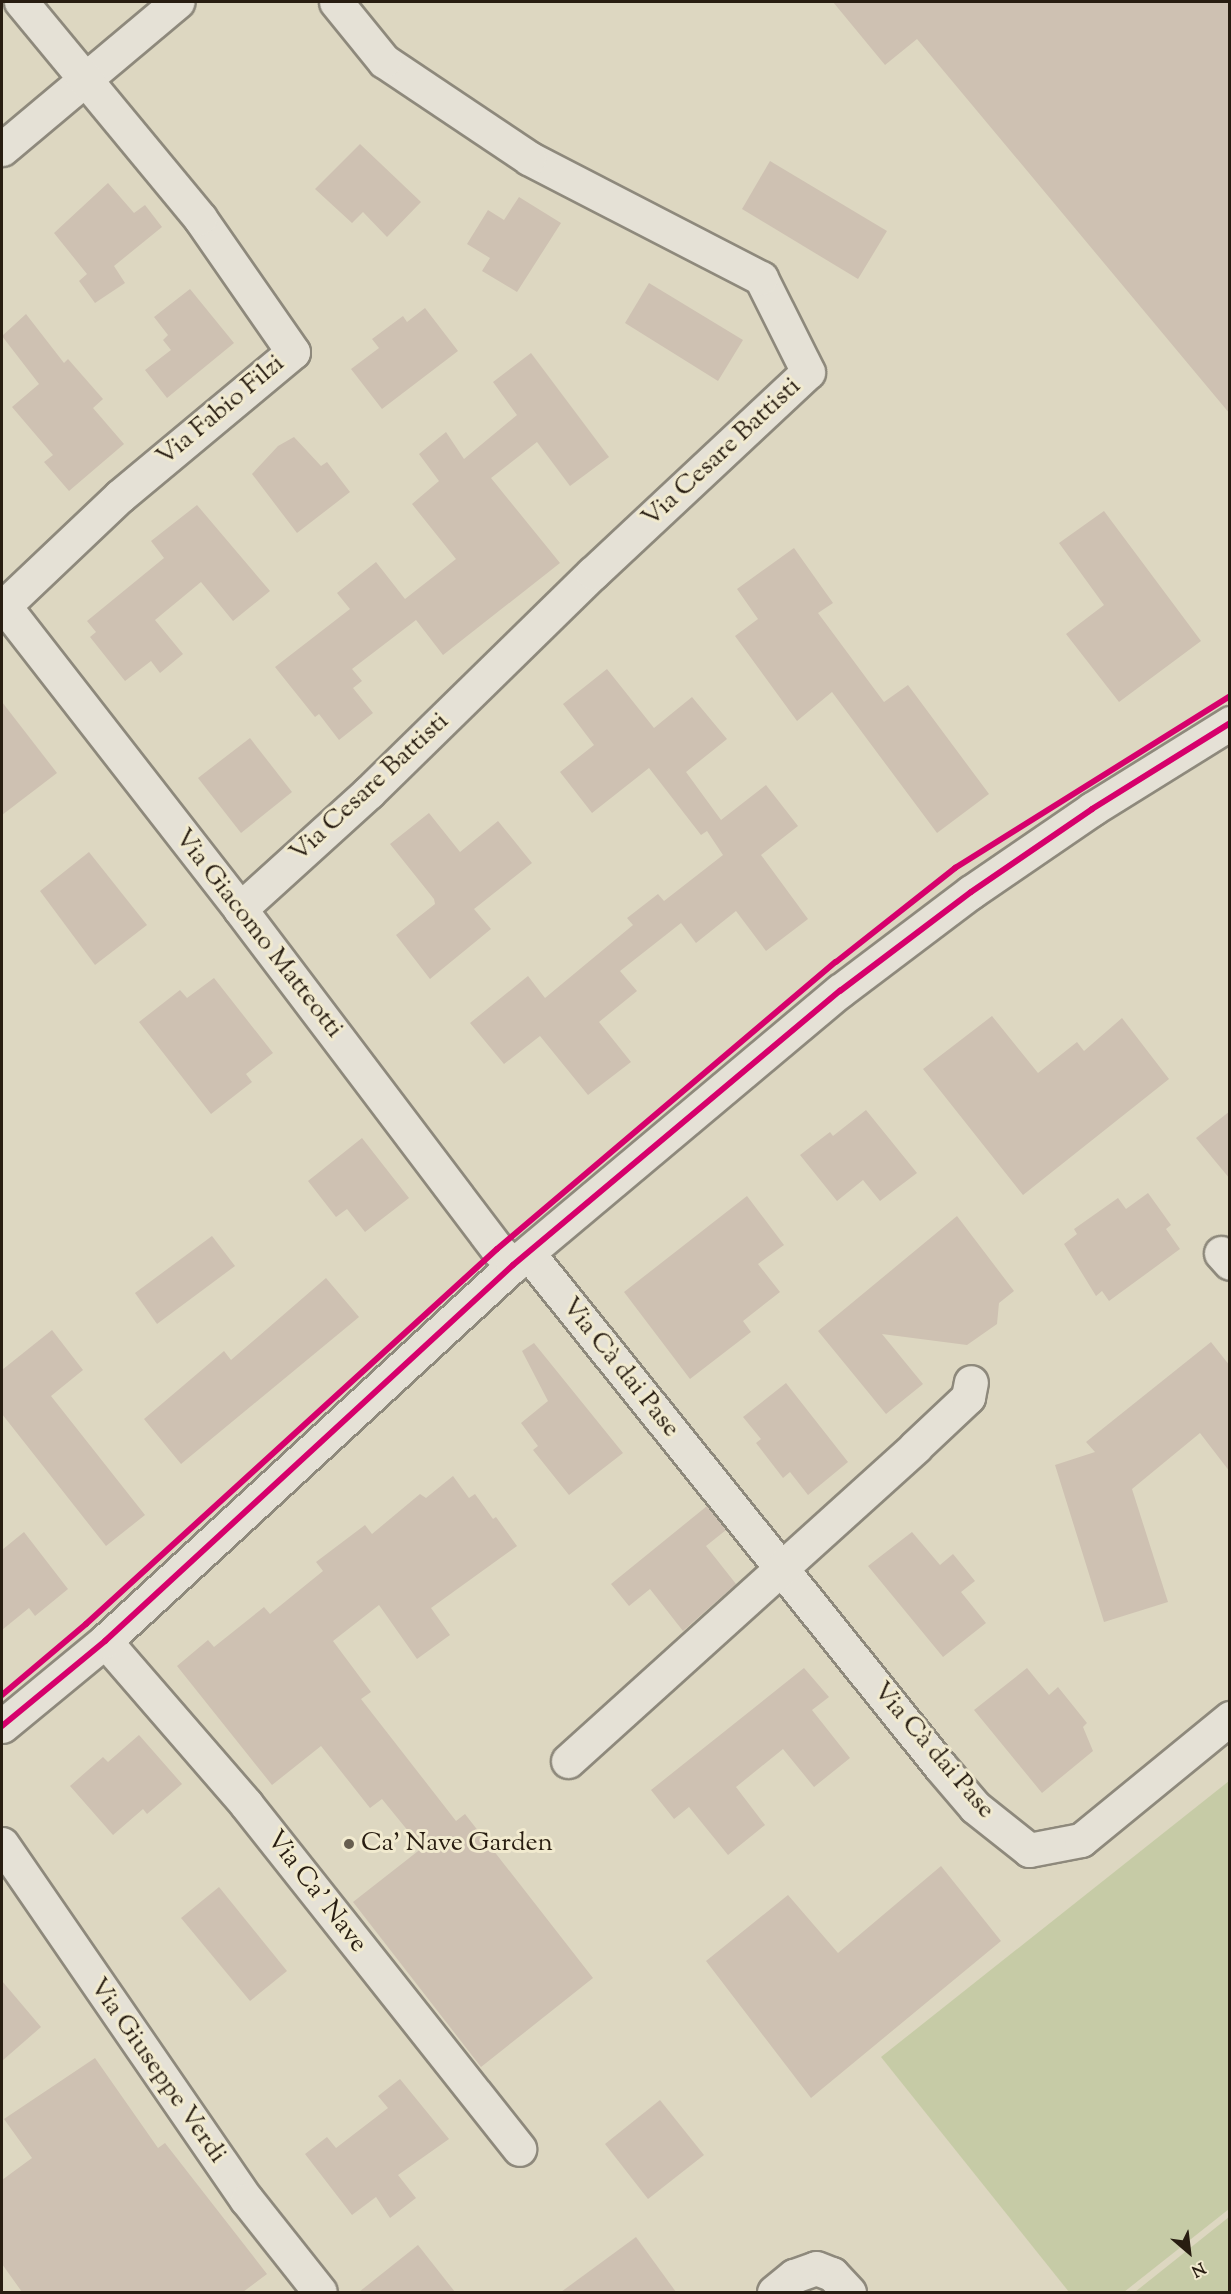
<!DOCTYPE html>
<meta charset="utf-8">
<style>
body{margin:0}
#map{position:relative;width:1231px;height:2294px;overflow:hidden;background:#ddd7c1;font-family:"Sorts Mill Goudy",serif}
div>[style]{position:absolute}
.green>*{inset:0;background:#c6cba6}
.building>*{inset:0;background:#cec1b2}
.roads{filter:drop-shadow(2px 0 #8e897c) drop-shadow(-2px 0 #8e897c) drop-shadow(0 2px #8e897c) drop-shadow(0 -2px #8e897c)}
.street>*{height:33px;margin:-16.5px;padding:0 16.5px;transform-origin:16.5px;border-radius:16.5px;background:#e5e1d6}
.cycleway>*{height:6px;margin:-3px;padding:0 3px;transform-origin:3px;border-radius:3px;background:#d6006c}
.dots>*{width:16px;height:16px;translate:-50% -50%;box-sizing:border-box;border:3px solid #f1eacf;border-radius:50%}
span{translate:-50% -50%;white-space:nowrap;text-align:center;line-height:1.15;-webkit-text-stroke:6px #f1eacf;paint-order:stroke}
.street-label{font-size:26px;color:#281d11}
.poi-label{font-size:26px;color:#281d11}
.left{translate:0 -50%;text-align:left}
.frame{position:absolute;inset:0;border:3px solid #281d11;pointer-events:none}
.north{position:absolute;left:1159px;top:2222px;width:60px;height:60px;-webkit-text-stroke:4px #f1eacf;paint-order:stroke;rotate:152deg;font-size:16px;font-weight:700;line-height:24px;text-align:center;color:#281d11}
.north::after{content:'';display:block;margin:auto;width:21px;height:27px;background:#281d11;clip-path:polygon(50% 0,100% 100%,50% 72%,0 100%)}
</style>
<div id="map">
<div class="green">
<div style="clip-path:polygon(1229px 1781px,1229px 2209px,1124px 2292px,1069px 2292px,881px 2057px)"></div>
<div style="clip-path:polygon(1229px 2217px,1229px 2292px,1135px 2292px)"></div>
</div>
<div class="building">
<div style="clip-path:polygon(833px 2px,1230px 2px,1230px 414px,917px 39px,885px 65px)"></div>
<div style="clip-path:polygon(360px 144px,421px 202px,387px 237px,363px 212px,352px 223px,315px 189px)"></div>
<div style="clip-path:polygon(770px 161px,887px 231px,858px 279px,742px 209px)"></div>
<div style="clip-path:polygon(108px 183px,134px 213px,145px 205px,162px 227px,114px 266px,125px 283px,95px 303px,79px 281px,87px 274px,54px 233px)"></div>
<div style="clip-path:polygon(519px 197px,561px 223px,517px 292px,482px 271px,490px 258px,467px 244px,488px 210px,504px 220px)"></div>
<div style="clip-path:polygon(649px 283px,743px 340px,718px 381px,625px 323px)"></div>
<div style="clip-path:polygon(190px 289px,234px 343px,167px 398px,145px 370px,171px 350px,163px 340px,168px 335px,154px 317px)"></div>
<div style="clip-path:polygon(425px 308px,458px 351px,382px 409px,351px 369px,379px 348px,372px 339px,403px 316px,407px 322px)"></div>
<div style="clip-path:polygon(26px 314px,64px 363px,68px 359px,103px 399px,93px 408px,124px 444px,69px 491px,44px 462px,53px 455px,12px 407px,39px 384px,2px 336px)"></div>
<div style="clip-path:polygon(531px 353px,609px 457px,570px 486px,537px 442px,491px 478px,560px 563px,443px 655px,416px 620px,352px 669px,362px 681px,353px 688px,373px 713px,339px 740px,319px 714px,315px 717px,275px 667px,350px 609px,337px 593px,376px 562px,405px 599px,456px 559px,412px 504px,439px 481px,419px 454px,446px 432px,464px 459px,517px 415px,493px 382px)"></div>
<div style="clip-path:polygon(294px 437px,321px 466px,327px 462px,350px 492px,297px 533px,252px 474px,278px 446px)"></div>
<div style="clip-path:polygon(197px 505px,270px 591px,233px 621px,201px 582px,155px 620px,183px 654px,160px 673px,151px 661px,125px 681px,90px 637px,96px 632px,87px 621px,164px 558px,151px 541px)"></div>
<div style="clip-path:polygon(1104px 511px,1201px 641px,1119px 702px,1066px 634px,1104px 605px,1059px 543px)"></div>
<div style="clip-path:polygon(794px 548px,833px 603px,818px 613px,884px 702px,908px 685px,989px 794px,937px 833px,832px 692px,797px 721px,735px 636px,758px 619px,737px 589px)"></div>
<div style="clip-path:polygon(607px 669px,654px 728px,692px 697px,727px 739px,686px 772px,721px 820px,766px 785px,798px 826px,761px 855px,808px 919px,766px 951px,736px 911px,696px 943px,681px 923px,620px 971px,637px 991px,599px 1022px,631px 1062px,588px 1095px,540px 1036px,504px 1064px,470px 1023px,528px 976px,545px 998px,633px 925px,627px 918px,658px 894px,664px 901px,723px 855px,707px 831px,701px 835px,649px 768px,592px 813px,560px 772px,594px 745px,563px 704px)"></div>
<div style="clip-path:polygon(2px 702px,57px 773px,2px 815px)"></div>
<div style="clip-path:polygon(250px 738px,292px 792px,241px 833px,198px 778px)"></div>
<div style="clip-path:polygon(429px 813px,460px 852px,498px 821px,532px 863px,474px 909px,491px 929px,430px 979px,396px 935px,435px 904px,434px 899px,390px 844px)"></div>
<div style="clip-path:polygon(89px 852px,147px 925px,95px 965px,40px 891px)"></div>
<div style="clip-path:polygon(214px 978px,273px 1053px,246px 1074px,252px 1082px,211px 1114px,139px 1022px,180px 990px,187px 998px)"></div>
<div style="clip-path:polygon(992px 1016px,1038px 1073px,1077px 1042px,1084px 1051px,1122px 1018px,1169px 1079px,1023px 1195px,923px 1069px)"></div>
<div style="clip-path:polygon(866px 1110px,917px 1173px,880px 1201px,863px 1180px,837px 1201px,800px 1155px,830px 1132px,833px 1136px)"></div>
<div style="clip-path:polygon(1230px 1111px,1230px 1179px,1196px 1138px)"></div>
<div style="clip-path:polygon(362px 1138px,409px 1198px,365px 1232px,347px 1209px,336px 1217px,308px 1181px)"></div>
<div style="clip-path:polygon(1148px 1193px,1171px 1225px,1166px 1229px,1180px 1249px,1109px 1301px,1102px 1291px,1096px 1296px,1064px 1244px,1077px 1234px,1074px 1229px,1118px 1198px,1126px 1209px)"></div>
<div style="clip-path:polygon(747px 1196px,784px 1245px,758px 1264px,780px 1292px,743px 1321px,751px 1332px,690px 1379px,624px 1292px)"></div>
<div style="clip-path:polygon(957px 1216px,1014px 1291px,999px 1303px,997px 1324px,967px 1345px,882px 1334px,923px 1384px,886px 1414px,818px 1331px)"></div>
<div style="clip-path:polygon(212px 1236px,235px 1266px,157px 1324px,135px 1293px)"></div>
<div style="clip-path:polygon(326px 1278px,359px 1317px,181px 1464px,144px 1419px,224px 1351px,231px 1360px)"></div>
<div style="clip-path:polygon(52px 1330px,83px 1370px,51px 1396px,145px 1515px,106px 1546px,2px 1414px,2px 1370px)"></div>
<div style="clip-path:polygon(1211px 1342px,1230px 1366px,1230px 1472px,1200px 1433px,1132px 1489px,1168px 1602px,1104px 1622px,1055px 1465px,1095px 1452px,1086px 1442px)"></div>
<div style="clip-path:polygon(534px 1343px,623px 1453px,569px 1495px,533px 1450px,538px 1446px,521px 1423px,548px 1401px,522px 1351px)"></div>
<div style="clip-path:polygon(786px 1383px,848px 1462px,808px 1495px,790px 1472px,783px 1478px,756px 1443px,761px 1439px,743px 1417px)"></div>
<div style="clip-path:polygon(453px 1476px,469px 1498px,475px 1494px,493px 1519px,496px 1517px,517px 1546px,431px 1608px,450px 1635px,417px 1659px,379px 1605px,333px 1641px,371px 1692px,361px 1699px,456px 1821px,465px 1814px,593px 1978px,481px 2067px,353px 1902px,422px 1848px,382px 1799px,370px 1808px,321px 1746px,272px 1785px,177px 1666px,208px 1640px,214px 1647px,264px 1607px,270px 1614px,323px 1571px,316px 1562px,365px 1525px,372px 1534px,420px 1494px,426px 1498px)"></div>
<div style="clip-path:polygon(707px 1506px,726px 1530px,706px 1546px,736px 1584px,683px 1631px,650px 1589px,629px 1606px,611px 1584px)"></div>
<div style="clip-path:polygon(24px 1532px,68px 1589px,35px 1616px,29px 1608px,2px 1630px,2px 1550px)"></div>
<div style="clip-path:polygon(912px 1532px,940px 1565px,953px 1554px,975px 1581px,961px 1592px,986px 1623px,943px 1657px,868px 1566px)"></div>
<div style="clip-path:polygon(804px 1668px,829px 1697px,812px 1710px,850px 1758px,814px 1787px,783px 1749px,736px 1787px,765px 1825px,728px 1855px,689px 1807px,674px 1819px,651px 1790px)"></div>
<div style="clip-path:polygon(1027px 1668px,1049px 1695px,1058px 1687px,1087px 1723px,1083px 1727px,1093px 1751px,1042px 1793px,974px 1710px)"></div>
<div style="clip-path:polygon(139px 1735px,182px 1784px,147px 1814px,143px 1809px,113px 1835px,70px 1786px,103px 1757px,108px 1762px)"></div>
<div style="clip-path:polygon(941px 1866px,1001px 1941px,811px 2098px,706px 1961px,788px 1895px,838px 1953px)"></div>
<div style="clip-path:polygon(219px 1887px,287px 1971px,250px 2001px,181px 1918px)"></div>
<div style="clip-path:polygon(2px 1981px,41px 2027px,2px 2061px)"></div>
<div style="clip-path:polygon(95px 2058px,158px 2148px,165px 2143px,267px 2274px,243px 2292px,22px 2292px,2px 2264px,2px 2180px,32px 2158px,4px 2119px)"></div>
<div style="clip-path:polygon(400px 2079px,449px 2139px,398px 2175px,416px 2198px,390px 2218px,376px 2197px,352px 2215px,305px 2154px,327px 2137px,336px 2148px,388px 2108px,378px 2096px)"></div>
<div style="clip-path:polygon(660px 2100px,704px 2155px,648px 2199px,605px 2144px)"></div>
<div style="clip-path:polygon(636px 2237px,676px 2292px,561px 2292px)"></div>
<div style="clip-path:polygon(418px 2245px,455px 2292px,359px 2292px)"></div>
</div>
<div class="roads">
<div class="street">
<div style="left:2px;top:149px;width:229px;rotate:-40deg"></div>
<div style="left:2px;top:603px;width:388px;rotate:52.1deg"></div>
<div style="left:240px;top:909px;width:426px;rotate:52.9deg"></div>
<div style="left:497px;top:1249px;width:23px;rotate:45deg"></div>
<div style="left:4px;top:606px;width:160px;rotate:-43.5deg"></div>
<div style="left:120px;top:496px;width:225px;rotate:-39.8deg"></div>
<div style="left:293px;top:352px;width:163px;rotate:-124.8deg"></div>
<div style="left:200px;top:218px;width:281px;rotate:-129.6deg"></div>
<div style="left:240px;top:909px;width:174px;rotate:-42.2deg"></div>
<div style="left:369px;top:792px;width:313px;rotate:-44.4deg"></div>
<div style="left:593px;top:573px;width:294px;rotate:-43.1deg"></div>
<div style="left:808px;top:372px;width:105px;rotate:-116.6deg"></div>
<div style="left:761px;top:278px;width:261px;rotate:-152.7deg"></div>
<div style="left:529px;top:158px;width:174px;rotate:-146.2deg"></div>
<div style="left:384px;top:61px;width:76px;rotate:-129.1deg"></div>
<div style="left:528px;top:1253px;width:658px;rotate:51.23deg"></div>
<div style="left:940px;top:1766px;width:54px;rotate:49.5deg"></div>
<div style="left:975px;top:1807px;width:69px;rotate:38.5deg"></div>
<div style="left:1029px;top:1850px;width:53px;rotate:-10.9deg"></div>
<div style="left:1081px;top:1840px;width:193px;rotate:-39.3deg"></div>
<div style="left:1221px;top:1253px;width:13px;rotate:48deg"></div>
<div style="left:105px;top:1641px;width:216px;rotate:49.1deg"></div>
<div style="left:246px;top:1804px;width:440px;rotate:51.6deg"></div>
<div style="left:2px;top:1726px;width:134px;rotate:-39.5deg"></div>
<div style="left:105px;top:1641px;width:555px;rotate:-42.66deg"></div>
<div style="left:513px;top:1265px;width:427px;rotate:-40deg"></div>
<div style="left:840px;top:991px;width:164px;rotate:-37.1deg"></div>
<div style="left:971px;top:892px;width:147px;rotate:-34.4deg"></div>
<div style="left:1092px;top:809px;width:163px;rotate:-31.9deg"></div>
<div style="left:568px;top:1761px;width:468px;rotate:-42.1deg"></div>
<div style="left:915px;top:1447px;width:73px;rotate:-43.3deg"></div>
<div style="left:968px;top:1397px;width:15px;rotate:-79deg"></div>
<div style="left:2px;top:1844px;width:432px;rotate:55.5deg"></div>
<div style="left:247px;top:2200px;width:117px;rotate:51.6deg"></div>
<div style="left:774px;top:2292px;width:26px;rotate:-39deg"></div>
<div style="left:794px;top:2276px;width:23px;rotate:-20deg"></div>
<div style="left:816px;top:2268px;width:17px;rotate:21deg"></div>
<div style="left:832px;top:2274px;width:25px;rotate:47deg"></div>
</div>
</div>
<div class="cycleway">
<div style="left:2px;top:1695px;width:110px;rotate:-40.2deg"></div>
<div style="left:86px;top:1624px;width:556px;rotate:-42.38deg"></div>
<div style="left:497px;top:1249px;width:444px;rotate:-40.3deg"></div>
<div style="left:836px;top:962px;width:152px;rotate:-38.3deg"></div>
<div style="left:955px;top:868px;width:324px;rotate:-32deg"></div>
<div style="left:2px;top:1726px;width:134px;rotate:-39.5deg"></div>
<div style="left:105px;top:1641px;width:555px;rotate:-42.66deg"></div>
<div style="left:513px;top:1265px;width:427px;rotate:-40deg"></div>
<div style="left:840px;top:991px;width:164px;rotate:-37.1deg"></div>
<div style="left:971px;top:892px;width:147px;rotate:-34.4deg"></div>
<div style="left:1092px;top:809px;width:163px;rotate:-31.9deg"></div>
</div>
<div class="dots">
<div style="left:349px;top:1844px;background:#675e4f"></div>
</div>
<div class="street-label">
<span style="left:221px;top:411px;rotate:-40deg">Via Fabio Filzi</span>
<span style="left:722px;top:453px;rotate:-43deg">Via Cesare Battisti</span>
<span style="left:370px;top:788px;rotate:-43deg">Via Cesare Battisti</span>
<span style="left:258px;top:934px;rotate:52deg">Via Giacomo Matteotti</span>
<span style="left:620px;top:1368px;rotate:51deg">Via Cà dai Pase</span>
<span style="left:933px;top:1751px;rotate:49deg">Via Cà dai Pase</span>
<span style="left:316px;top:1892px;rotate:52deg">Via Ca' Nave</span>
<span style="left:157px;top:2071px;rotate:55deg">Via Giuseppe Verdi</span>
</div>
<div class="poi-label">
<span class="left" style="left:361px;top:1844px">Ca' Nave Garden</span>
</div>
<div class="frame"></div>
<div class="north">N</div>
</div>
